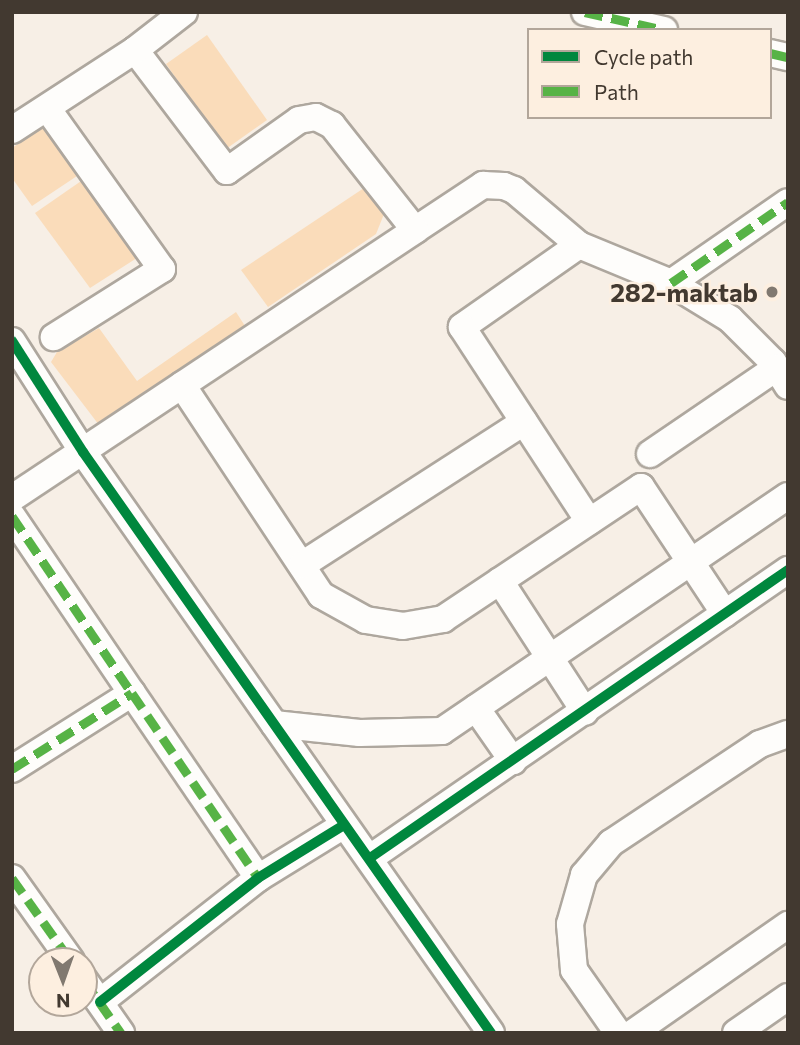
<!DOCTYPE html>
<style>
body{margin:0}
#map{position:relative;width:800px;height:1045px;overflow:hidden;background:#f7efe6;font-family:Commissioner,sans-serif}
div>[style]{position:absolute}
.green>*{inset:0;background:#fadcba}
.roads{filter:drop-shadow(2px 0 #aea79e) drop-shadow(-2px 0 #aea79e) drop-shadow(0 2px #aea79e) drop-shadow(0 -2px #aea79e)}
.minor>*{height:26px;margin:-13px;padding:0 13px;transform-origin:13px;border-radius:13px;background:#fefdfb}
.quiet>*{height:9px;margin-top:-4.5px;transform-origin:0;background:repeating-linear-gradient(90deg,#57b346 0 18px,transparent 0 27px)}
.cycleway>*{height:10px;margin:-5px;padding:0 5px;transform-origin:5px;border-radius:5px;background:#00873e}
.dots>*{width:19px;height:19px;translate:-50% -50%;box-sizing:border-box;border:4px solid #fdefe0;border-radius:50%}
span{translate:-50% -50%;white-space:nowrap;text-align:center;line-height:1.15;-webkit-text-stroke:5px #fdefe0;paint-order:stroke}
.poi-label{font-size:26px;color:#423930;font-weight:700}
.right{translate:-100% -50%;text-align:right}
.frame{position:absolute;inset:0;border:14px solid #423930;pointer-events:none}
.legend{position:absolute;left:527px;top:28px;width:245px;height:91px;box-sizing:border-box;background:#fdefe0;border:2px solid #b2a69a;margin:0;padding:9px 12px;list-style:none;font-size:21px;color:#423930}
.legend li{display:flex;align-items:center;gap:14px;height:35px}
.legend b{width:35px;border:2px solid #b2a69a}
.north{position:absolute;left:28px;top:947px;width:70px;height:70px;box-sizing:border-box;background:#fdefe0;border:2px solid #b2a69a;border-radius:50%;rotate:179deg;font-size:19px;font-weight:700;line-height:28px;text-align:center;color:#423930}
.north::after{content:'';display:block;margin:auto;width:24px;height:32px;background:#817970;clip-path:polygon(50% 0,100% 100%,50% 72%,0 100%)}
</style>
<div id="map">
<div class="green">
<div style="clip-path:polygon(207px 35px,267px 120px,226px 149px,166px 64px)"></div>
<div style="clip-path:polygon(44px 126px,80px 174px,32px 206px,12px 178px,12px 148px)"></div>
<div style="clip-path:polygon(84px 179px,140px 256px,90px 288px,35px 213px)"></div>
<div style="clip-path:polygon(367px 186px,384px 214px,376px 234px,268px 307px,241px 270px)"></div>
<div style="clip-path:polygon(236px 312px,245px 326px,99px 425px,51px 362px,57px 352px,99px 328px,137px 381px)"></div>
</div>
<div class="roads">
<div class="minor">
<div style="left:585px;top:12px;width:81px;rotate:12.8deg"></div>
<div style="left:135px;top:50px;width:152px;rotate:52.8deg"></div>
<div style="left:227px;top:171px;width:88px;rotate:-35.3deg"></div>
<div style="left:299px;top:120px;width:17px;rotate:-10deg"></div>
<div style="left:316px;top:117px;width:18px;rotate:27deg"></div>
<div style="left:332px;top:125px;width:134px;rotate:51.7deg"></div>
<div style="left:415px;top:230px;width:82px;rotate:-33.5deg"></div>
<div style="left:483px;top:185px;width:21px;rotate:3deg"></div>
<div style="left:504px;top:186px;width:11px;rotate:22deg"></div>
<div style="left:514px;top:190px;width:85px;rotate:40.2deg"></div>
<div style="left:579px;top:245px;width:100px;rotate:22.4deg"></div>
<div style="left:671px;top:283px;width:69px;rotate:31.4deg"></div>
<div style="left:730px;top:319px;width:61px;rotate:45deg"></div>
<div style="left:773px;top:362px;width:28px;rotate:58deg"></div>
<div style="left:770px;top:53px;width:18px;rotate:13deg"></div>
<div style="left:47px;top:108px;width:198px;rotate:54.5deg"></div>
<div style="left:162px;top:269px;width:128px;rotate:147.8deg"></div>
<div style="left:12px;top:130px;width:147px;rotate:-33deg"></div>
<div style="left:135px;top:50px;width:62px;rotate:-37.8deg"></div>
<div style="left:579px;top:245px;width:143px;rotate:145deg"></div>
<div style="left:462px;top:327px;width:232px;rotate:56.8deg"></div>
<div style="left:671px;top:283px;width:142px;rotate:-34.7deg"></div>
<div style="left:12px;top:341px;width:132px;rotate:57.4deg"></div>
<div style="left:83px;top:452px;width:710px;rotate:54.92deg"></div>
<div style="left:182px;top:385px;width:252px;rotate:56.5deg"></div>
<div style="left:321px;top:595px;width:51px;rotate:29.1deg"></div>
<div style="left:366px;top:620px;width:37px;rotate:9deg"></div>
<div style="left:403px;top:626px;width:41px;rotate:-9.9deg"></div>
<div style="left:443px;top:619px;width:238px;rotate:-33.7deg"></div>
<div style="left:641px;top:487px;width:152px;rotate:56.5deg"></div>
<div style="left:650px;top:454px;width:153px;rotate:-34.3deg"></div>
<div style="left:12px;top:498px;width:484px;rotate:-33.6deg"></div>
<div style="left:12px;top:516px;width:214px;rotate:55.9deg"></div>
<div style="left:302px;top:565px;width:264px;rotate:-32.8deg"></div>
<div style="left:500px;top:581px;width:156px;rotate:57deg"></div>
<div style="left:476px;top:708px;width:65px;rotate:55.1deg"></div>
<div style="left:274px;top:724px;width:86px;rotate:6deg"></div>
<div style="left:360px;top:733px;width:82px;rotate:-1.4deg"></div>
<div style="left:442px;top:731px;width:418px;rotate:-34.2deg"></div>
<div style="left:12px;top:769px;width:142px;rotate:-32.3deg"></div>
<div style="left:132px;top:693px;width:224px;rotate:55.7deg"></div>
<div style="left:370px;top:858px;width:508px;rotate:-34.57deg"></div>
<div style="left:12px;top:878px;width:102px;rotate:54.6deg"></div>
<div style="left:84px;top:980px;width:65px;rotate:55.1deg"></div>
<div style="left:100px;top:1002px;width:201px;rotate:-38.1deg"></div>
<div style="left:258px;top:878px;width:101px;rotate:-31.6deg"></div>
<div style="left:618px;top:1033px;width:77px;rotate:-124.9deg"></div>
<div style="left:574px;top:970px;width:46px;rotate:-95deg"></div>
<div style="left:570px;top:924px;width:51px;rotate:-74.1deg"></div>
<div style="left:584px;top:875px;width:42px;rotate:-49.8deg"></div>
<div style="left:611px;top:843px;width:179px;rotate:-33.6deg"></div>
<div style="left:760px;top:744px;width:30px;rotate:-20deg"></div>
<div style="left:633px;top:1033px;width:189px;rotate:-34.9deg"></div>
<div style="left:736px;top:1033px;width:63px;rotate:-34.7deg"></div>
</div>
</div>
<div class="quiet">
<div style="left:585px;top:12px;width:81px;rotate:12.8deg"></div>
<div style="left:770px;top:53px;width:18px;rotate:13deg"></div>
<div style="left:671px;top:283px;width:142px;rotate:-34.7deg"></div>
<div style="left:12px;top:516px;width:214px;rotate:55.9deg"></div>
<div style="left:12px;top:769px;width:142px;rotate:-32.3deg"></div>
<div style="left:132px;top:693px;width:224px;rotate:55.7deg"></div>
<div style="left:12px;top:878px;width:102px;rotate:54.6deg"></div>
<div style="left:84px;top:980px;width:65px;rotate:55.1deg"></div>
</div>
<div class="cycleway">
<div style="left:12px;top:341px;width:132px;rotate:57.4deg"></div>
<div style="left:83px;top:452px;width:710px;rotate:54.92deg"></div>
<div style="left:370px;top:858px;width:508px;rotate:-34.57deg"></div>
<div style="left:100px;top:1002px;width:201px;rotate:-38.1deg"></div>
<div style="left:258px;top:878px;width:101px;rotate:-31.6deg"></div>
</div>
<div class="dots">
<div style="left:772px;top:292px;background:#817970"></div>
</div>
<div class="poi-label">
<span class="right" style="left:758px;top:292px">282-maktab</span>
</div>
<div class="frame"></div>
<ul class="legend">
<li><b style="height:9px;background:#00873e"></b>Cycle path</li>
<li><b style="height:9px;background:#57b346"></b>Path</li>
</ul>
<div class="north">N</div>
</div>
